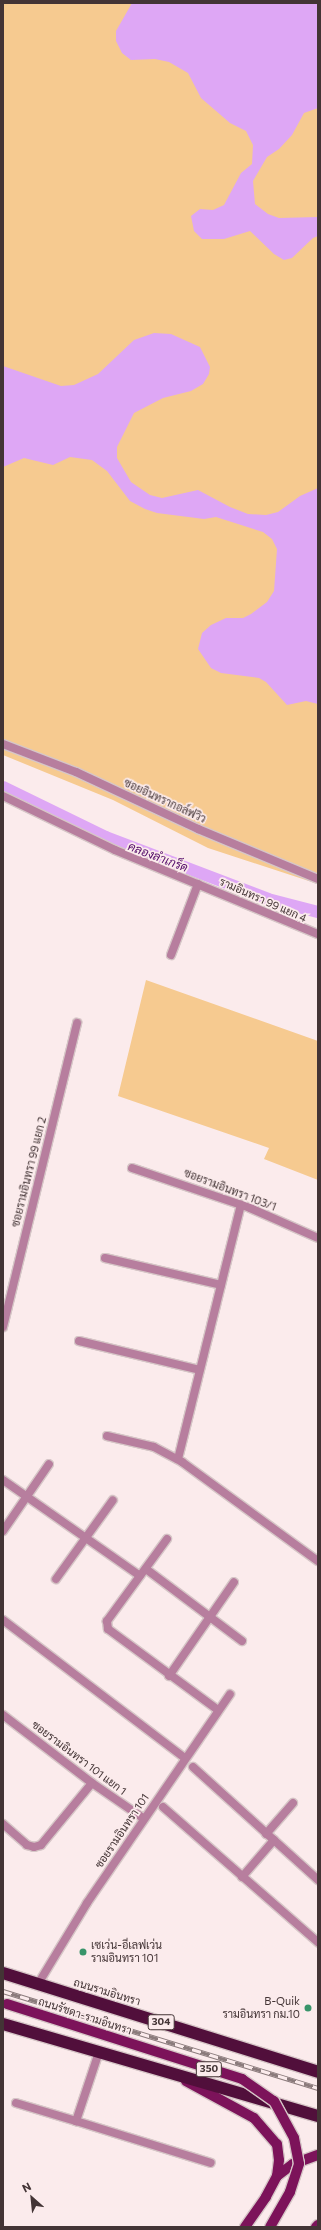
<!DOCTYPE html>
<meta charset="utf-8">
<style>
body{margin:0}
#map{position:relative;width:321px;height:2230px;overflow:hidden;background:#fbebec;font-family:Commissioner,Sarabun,sans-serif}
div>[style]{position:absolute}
.green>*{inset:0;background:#f6ca90}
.water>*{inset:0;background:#dea7f5}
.canal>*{height:12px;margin:-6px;padding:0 6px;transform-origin:6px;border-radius:6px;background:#dea7f5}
.roads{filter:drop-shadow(1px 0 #d6c6c7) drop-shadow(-1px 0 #d6c6c7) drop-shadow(0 1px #d6c6c7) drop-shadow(0 -1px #d6c6c7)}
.street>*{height:8px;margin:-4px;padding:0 4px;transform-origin:4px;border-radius:4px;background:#b77e9e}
.primary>*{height:10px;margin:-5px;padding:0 5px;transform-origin:5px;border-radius:5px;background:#7c135a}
.highway>*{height:12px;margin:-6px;padding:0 6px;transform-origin:6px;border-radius:6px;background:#510f3b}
.rail>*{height:4.5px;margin-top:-2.25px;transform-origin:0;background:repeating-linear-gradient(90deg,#fbebec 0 9px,#8b7b7c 0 18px);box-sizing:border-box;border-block:1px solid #8b7b7c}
.bridges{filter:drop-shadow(1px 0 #d6c6c7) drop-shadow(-1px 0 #d6c6c7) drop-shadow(0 1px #d6c6c7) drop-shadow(0 -1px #d6c6c7)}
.primary-bridge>*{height:10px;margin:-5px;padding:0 5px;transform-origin:5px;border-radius:5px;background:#7c135a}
.dots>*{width:11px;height:11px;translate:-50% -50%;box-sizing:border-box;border:2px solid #fbebec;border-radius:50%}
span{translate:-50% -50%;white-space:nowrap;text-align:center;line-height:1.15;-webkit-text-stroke:3.5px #fbebec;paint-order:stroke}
.shield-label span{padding:1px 3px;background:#fbebec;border:1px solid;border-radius:3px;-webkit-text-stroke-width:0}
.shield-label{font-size:10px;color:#433435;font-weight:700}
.street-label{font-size:11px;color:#433435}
.poi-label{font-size:11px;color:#433435}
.left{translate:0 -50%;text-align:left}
.right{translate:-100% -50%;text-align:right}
.water-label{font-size:12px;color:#530b69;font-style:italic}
.frame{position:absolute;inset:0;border:4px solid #433435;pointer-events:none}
.north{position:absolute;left:12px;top:2178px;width:40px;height:40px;-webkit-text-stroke:3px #fbebec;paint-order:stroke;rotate:333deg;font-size:11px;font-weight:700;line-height:16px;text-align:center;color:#433435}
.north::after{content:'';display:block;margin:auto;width:14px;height:18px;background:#433435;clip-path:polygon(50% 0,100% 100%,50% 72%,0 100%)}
</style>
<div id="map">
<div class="green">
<div style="clip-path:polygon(3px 3px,318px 3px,318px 884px,208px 848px,113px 800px,3px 755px)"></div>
<div style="clip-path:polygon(146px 980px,318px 1041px,318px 1180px,264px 1159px,269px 1148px,118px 1096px)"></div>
</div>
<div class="water">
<div style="clip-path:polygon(132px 3px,318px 3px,318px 108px,304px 113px,292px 135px,279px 149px,267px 157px,253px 181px,255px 204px,268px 214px,279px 218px,318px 217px,318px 236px,313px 238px,292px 258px,284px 260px,274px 254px,250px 231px,224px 239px,202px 239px,194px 231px,191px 216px,200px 209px,213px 210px,224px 205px,241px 173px,252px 164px,253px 145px,246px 131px,230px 123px,201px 98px,188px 73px,169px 62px,155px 59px,131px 60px,122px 53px,116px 41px,116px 31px)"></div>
<div style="clip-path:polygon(154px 333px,171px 334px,200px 347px,210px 367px,209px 374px,203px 384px,191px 391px,163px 398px,134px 413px,117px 447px,117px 458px,131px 482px,150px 495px,162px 498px,198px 490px,230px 507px,248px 514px,266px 515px,278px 512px,300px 496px,318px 488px,318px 704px,306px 701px,287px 705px,266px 682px,259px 678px,221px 673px,211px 668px,198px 649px,202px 633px,211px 625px,226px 618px,243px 618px,251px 614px,267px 602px,274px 591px,277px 549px,272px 539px,263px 532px,216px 517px,204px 519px,157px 513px,145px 509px,130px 501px,107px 471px,92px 460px,70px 457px,53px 465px,24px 458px,3px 467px,3px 366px,61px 386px,74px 385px,98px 374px,134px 340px)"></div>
</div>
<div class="canal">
<div style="left:3px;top:787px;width:114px;rotate:25.9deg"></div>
<div style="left:106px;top:837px;width:173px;rotate:20.9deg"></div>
<div style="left:268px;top:899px;width:52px;rotate:14.6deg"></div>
</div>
<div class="roads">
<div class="street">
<div style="left:3px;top:744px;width:78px;rotate:21deg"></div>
<div style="left:76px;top:772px;width:135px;rotate:25deg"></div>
<div style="left:198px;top:829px;width:130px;rotate:22.6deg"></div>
<div style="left:3px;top:796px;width:124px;rotate:25.7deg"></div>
<div style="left:115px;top:850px;width:220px;rotate:22.5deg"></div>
<div style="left:171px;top:955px;width:76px;rotate:-69.2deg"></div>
<div style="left:132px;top:1168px;width:125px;rotate:18.7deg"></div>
<div style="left:250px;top:1208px;width:74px;rotate:23.8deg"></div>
<div style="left:105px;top:1258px;width:119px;rotate:13.1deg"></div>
<div style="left:3px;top:1327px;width:313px;rotate:-76.3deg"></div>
<div style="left:79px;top:1341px;width:124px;rotate:13.5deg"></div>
<div style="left:107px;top:1436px;width:48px;rotate:13.2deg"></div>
<div style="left:154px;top:1447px;width:32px;rotate:28deg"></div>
<div style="left:182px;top:1462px;width:168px;rotate:36.1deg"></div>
<div style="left:178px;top:1459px;width:262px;rotate:-76.1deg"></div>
<div style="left:3px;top:1480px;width:167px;rotate:35deg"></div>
<div style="left:3px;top:1531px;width:81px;rotate:-55.5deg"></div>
<div style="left:167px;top:1539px;width:102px;rotate:126.2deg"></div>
<div style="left:107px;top:1621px;width:8px;rotate:83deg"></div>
<div style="left:108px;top:1629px;width:137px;rotate:36.4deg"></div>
<div style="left:146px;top:1569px;width:120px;rotate:36.9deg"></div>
<div style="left:56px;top:1579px;width:97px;rotate:-54.2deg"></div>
<div style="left:3px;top:1620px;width:228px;rotate:37.2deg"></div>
<div style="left:169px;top:1676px;width:114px;rotate:-55.3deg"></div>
<div style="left:3px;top:1715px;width:112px;rotate:37.4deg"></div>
<div style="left:92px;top:1783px;width:62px;rotate:34.5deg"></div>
<div style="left:193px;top:1767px;width:169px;rotate:42.1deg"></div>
<div style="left:163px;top:1807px;width:206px;rotate:41.1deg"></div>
<div style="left:3px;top:1824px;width:32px;rotate:41deg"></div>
<div style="left:27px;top:1845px;width:7px;rotate:16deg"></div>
<div style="left:34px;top:1847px;width:7px;rotate:-16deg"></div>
<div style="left:41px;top:1845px;width:80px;rotate:-50.6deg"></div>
<div style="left:266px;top:1834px;width:41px;rotate:-48.9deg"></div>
<div style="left:242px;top:1877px;width:49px;rotate:-49.1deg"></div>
<div style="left:38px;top:1984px;width:95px;rotate:-58.8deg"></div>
<div style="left:87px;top:1903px;width:253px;rotate:-55.6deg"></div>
<div style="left:99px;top:2052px;width:73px;rotate:108.4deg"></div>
<div style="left:76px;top:2121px;width:141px;rotate:17.3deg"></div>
<div style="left:16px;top:2103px;width:63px;rotate:16.7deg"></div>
</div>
<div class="primary">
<div style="left:186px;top:2081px;width:77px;rotate:28.6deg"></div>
<div style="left:254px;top:2118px;width:35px;rotate:49deg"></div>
<div style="left:277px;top:2144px;width:16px;rotate:83deg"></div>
<div style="left:279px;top:2160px;width:16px;rotate:97deg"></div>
<div style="left:277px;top:2176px;width:24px;rotate:118deg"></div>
<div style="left:266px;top:2197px;width:37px;rotate:125deg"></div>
<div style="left:277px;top:2176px;width:20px;rotate:-37deg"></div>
<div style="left:293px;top:2164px;width:27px;rotate:-20deg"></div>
<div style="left:316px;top:2227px;width:3px;rotate:-45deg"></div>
</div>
<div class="highway">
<div style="left:3px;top:1973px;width:330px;rotate:17.4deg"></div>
<div style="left:3px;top:2024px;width:328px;rotate:16.3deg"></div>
</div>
</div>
<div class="rail">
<div style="left:3px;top:1991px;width:330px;rotate:17.1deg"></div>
</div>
<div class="bridges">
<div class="primary-bridge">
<div style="left:7px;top:2004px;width:247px;rotate:17.7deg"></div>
<div style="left:242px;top:2079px;width:39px;rotate:35deg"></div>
<div style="left:274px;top:2101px;width:42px;rotate:61.6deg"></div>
<div style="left:294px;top:2138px;width:26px;rotate:79deg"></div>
<div style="left:299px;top:2164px;width:29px;rotate:108deg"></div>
<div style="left:290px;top:2192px;width:40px;rotate:119.7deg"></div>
</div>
</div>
<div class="dots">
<div style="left:83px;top:1952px;background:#38946a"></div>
<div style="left:308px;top:2008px;background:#38946a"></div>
</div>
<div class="shield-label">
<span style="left:161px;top:2022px">304</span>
<span style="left:209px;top:2069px">350</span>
</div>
<div class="street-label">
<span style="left:165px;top:801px;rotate:25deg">ซอยอินทรากอล์ฟวิว</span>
<span style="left:263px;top:900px;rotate:24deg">รามอินทรา 99 แยก 4</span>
<span style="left:29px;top:1172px;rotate:-76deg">ซอยรามอินทรา 99 แยก 2</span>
<span style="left:230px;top:1190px;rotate:21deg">ซอยรามอินทรา 103/1</span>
<span style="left:79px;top:1758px;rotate:37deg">ซอยรามอินทรา 101 แยก 1</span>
<span style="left:122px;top:1831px;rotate:-56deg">ซอยรามอินทรา 101</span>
<span style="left:107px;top:1992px;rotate:17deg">ถนนรามอินทรา</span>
<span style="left:85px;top:2016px;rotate:18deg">ถนนรัชดา-รามอินทรา</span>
</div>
<div class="poi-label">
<span class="left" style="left:91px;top:1952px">เซเว่น-อีเลฟเว่น<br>รามอินทรา 101</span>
<span class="right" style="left:300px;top:2008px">B-Quik<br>รามอินทรา กม.10</span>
</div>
<div class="water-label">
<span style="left:158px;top:857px;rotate:21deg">คลองลำเกร็ด</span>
</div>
<div class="frame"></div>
<div class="north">N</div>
</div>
